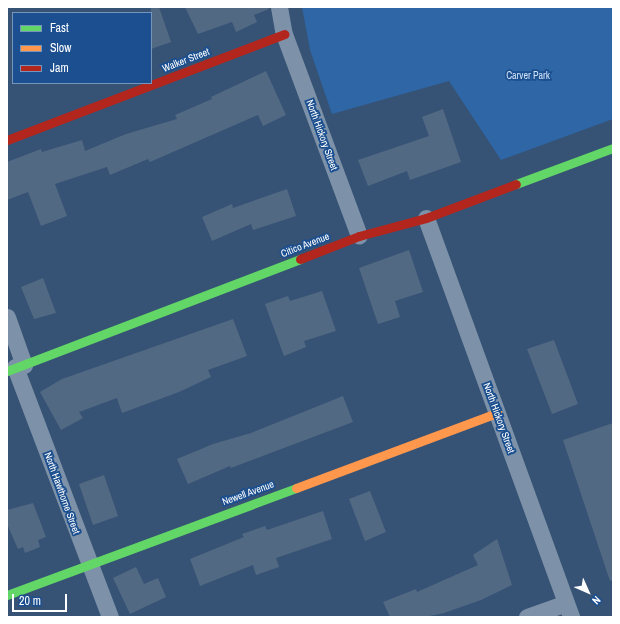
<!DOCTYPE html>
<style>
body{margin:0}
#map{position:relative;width:620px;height:624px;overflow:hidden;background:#365274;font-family:"Archivo Narrow",sans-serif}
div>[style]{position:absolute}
.green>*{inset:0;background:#2f66a5}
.building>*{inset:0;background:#526984}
.street>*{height:17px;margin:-8.5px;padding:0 8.5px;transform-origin:8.5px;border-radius:8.5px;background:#7d92a8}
.fast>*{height:9px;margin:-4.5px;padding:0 4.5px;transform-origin:4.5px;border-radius:4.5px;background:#63d668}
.slow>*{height:9px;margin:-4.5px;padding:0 4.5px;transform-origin:4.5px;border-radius:4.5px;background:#ff974d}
.jam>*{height:9px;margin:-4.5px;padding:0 4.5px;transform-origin:4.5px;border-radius:4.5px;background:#b3261e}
span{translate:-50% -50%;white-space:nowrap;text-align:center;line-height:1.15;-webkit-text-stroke:3.5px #1b4f8f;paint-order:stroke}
.street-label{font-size:10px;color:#fff}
.park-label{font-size:10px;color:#cfe3fa}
.frame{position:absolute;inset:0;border:8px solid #fff;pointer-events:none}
.legend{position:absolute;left:12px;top:12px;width:140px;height:72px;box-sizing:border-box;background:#1b4f8f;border:1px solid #7695bc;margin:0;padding:5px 7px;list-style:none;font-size:12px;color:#fff}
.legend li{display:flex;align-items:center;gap:8px;height:20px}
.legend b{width:20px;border:1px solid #7695bc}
.north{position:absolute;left:568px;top:572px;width:40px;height:40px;-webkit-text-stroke:3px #1b4f8f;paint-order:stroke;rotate:135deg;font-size:11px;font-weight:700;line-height:16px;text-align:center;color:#fff}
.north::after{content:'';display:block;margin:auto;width:14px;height:18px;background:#fff;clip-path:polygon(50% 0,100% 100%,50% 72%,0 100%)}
.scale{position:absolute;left:12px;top:594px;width:55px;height:18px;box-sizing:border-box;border:2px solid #fff;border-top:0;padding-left:5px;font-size:12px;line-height:14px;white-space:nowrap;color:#fff;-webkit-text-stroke:3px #1b4f8f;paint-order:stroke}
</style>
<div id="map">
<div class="green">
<div style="clip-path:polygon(302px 7px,613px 7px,613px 119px,501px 160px,449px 81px,332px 114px,310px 50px)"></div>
</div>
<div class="building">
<div style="clip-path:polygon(151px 7px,159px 7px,171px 42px,151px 49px)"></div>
<div style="clip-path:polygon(185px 7px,269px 7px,269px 9px,254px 15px,257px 22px,236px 32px,232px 22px,198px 34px)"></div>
<div style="clip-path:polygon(266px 71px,286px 115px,263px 126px,258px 115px,150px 162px,148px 159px,110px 175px,107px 167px,55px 184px,67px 216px,41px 226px,28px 192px,7px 200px,7px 162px,41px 149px,42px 152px,82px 140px,85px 151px,126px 134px,177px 119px,175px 115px,212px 99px,211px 97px)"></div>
<div style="clip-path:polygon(443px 109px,461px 162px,410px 180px,407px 171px,368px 186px,358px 160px,429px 136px,422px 117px)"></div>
<div style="clip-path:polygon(287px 189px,296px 216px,253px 230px,251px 224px,212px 241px,202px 217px,232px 204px,233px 208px)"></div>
<div style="clip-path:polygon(409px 250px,423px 292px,395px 301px,400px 317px,378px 324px,359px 268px)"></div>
<div style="clip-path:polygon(43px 278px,56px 313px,34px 319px,21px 287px)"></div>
<div style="clip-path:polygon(322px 291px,336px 331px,304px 341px,306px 347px,284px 356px,265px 304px,288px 296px,290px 301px)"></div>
<div style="clip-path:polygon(233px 319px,247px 356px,208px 370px,211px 377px,179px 392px,122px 413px,117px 398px,79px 412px,83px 418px,61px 430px,40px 392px,62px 379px)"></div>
<div style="clip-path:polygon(554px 340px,578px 404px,552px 414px,527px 349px)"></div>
<div style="clip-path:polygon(343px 396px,353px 422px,231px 468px,230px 466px,188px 484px,177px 459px,213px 444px,251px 433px)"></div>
<div style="clip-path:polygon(613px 423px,613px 580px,610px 581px,563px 440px)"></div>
<div style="clip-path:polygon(104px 475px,118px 516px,93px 525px,79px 484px)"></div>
<div style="clip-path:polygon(370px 491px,386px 532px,365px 541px,349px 499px)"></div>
<div style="clip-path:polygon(33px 503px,46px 537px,38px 540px,40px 547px,25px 553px,23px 547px,18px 549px,7px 524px,7px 510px)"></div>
<div style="clip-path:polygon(323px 511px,332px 539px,276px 558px,279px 567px,256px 575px,253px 565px,200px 586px,190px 559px,244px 537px,242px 534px,265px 526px,267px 530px)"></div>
<div style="clip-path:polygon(497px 539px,512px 585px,481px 600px,444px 613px,425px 617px,390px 617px,383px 602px,416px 589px,417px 592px,478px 565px,473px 555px)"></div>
<div style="clip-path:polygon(136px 567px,144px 584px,158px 578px,166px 597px,130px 614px,113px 578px)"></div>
</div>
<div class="street">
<div style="left:279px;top:7px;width:27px;rotate:80deg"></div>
<div style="left:284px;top:34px;width:215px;rotate:69.6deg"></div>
<div style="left:426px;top:218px;width:425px;rotate:70deg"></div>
<div style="left:7px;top:317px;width:51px;rotate:70.5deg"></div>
<div style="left:15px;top:367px;width:267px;rotate:69.2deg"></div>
<div style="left:527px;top:617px;width:41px;rotate:-19.7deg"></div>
</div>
<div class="fast">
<div style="left:516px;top:184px;width:103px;rotate:-20.4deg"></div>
<div style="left:7px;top:371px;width:314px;rotate:-20.9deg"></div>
<div style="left:7px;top:595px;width:308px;rotate:-20.3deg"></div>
</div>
<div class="slow">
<div style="left:296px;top:488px;width:215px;rotate:-20.5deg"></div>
</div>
<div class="jam">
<div style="left:7px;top:140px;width:297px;rotate:-20.9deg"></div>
<div style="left:300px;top:259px;width:63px;rotate:-21.3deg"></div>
<div style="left:359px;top:236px;width:69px;rotate:-15deg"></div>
<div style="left:426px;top:218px;width:96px;rotate:-20.7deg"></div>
</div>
<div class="street-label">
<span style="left:186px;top:60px;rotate:-21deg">Walker Street</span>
<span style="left:322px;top:135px;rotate:70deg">North Hickory Street</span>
<span style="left:305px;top:245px;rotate:-21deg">Citico Avenue</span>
<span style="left:499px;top:418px;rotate:70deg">North Hickory Street</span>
<span style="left:62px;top:493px;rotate:70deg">North Hawthorne Street</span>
<span style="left:248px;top:493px;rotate:-20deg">Newell Avenue</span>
</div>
<div class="park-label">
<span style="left:528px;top:76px">Carver Park</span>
</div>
<div class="frame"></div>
<ul class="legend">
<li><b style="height:5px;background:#63d668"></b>Fast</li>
<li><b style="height:5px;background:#ff974d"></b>Slow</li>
<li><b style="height:5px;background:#b3261e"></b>Jam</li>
</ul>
<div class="north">N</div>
<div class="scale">20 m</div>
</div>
